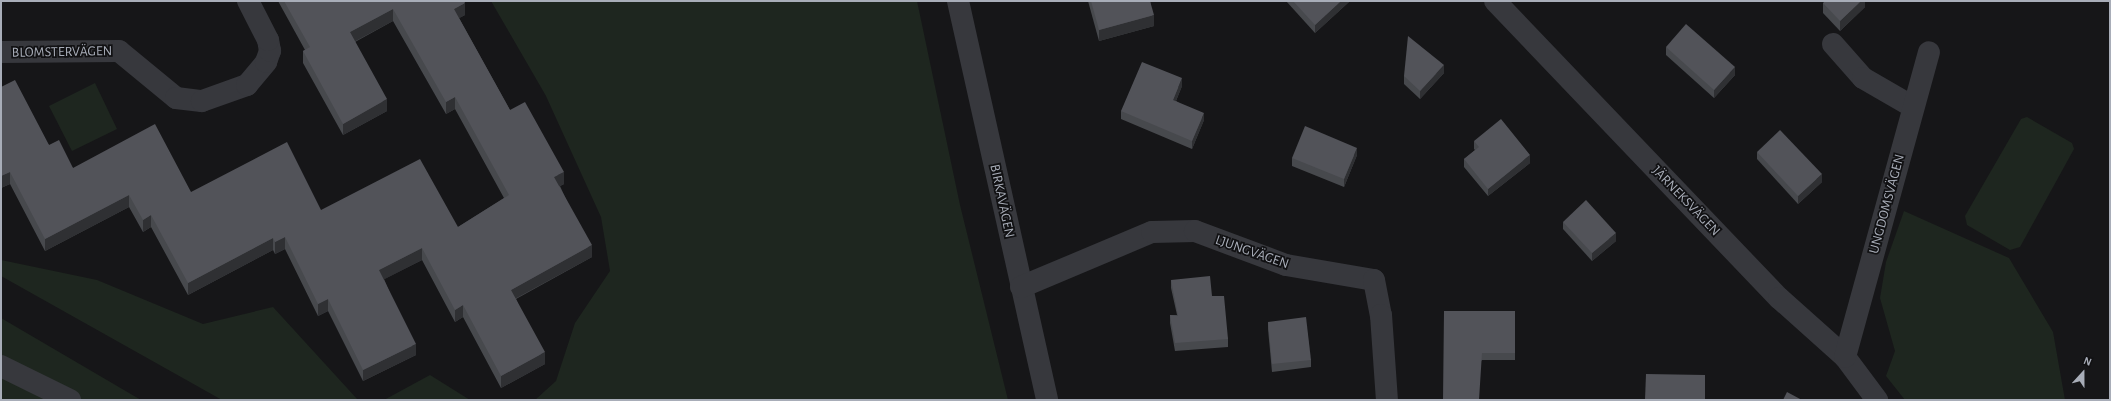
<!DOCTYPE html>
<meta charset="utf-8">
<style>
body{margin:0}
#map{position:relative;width:2111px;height:401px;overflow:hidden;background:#161618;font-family:"Alegreya Sans",sans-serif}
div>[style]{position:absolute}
.green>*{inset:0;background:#1e261f}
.minor>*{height:22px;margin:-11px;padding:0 11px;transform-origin:11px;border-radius:11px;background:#37383d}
.wall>*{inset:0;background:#47494d}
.shaded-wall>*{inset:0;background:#2f3033}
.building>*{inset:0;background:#525359}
span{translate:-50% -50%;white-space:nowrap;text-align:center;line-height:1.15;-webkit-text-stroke:3.5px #111113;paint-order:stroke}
.street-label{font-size:14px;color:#a8adb8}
.frame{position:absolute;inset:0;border:2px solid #a8adb8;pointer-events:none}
.north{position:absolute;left:2063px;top:353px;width:40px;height:40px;-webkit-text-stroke:3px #111113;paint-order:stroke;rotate:21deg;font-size:11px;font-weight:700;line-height:16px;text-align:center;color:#a8adb8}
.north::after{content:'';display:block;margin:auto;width:14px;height:18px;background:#a8adb8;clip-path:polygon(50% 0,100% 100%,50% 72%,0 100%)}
</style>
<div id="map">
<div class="green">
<div style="clip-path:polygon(491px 1px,917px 1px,960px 205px,1008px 400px,535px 400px,556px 381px,575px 323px,610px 271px,601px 217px,546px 96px)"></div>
<div style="clip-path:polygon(95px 83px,117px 129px,72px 151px,49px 106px)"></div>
<div style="clip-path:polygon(2027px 117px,2072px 143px,2074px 149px,2020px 247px,2010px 250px,1967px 225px,1965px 216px,2021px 119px)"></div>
<div style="clip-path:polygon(1904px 211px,2009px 258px,2053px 332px,2065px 400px,1905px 400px,1886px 376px,1895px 351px,1880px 298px,1886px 262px)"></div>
<div style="clip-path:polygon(1px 260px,97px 280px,203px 324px,273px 307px,358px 400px,222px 400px,1px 276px)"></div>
<div style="clip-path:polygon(1px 318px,141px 400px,1px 400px)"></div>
<div style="clip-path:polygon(430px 375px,470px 400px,384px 400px)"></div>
</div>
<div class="minor">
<div style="left:958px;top:1px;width:409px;rotate:77.4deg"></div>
<div style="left:1495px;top:1px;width:411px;rotate:46.3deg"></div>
<div style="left:1779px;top:298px;width:89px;rotate:41.8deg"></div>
<div style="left:1845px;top:357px;width:54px;rotate:53.3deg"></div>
<div style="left:1833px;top:44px;width:45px;rotate:48.6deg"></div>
<div style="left:1863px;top:78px;width:58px;rotate:30.1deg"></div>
<div style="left:1px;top:52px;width:118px;rotate:-0.5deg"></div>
<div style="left:119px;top:51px;width:74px;rotate:39.5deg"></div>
<div style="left:176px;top:98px;width:26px;rotate:7deg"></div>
<div style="left:202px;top:101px;width:48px;rotate:-19.6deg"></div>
<div style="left:247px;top:85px;width:30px;rotate:-50deg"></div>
<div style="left:266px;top:62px;width:12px;rotate:-70deg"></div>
<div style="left:270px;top:51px;width:11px;rotate:-100deg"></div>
<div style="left:268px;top:40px;width:44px;rotate:-117.1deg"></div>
<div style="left:1021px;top:287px;width:142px;rotate:-22.8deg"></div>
<div style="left:1152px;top:232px;width:43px;rotate:-1.3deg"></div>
<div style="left:1195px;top:231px;width:97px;rotate:20.5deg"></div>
<div style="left:1286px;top:265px;width:89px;rotate:9.7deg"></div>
<div style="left:1374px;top:280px;width:36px;rotate:79deg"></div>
<div style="left:1381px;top:315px;width:85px;rotate:86deg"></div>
<div style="left:1845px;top:357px;width:316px;rotate:-74.6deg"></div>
<div style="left:1px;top:366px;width:77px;rotate:26.2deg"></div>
</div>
<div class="wall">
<div style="clip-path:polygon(278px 1px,464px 1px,465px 15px,459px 18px,510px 110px,564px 184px,560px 186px,592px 257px,516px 299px,545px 364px,501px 388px,463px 317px,455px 322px,422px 260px,384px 279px,416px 355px,363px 381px,328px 311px,318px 316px,285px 249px,275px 254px,273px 250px,188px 295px,151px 227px,143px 232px,129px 207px,45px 251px,10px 184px,1px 188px,1px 87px,49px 145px,73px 168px,191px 192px,321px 210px,458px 227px,504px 198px,455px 109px,446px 114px,393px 21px,355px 42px,387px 111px,343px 135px,303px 63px,303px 51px,305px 50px)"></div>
<div style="clip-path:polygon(1088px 1px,1150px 1px,1154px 26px,1099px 41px)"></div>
<div style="clip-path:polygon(1286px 1px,1350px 1px,1315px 33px)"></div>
<div style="clip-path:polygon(1865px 1px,1865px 7px,1840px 31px,1823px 13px,1823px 3px)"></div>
<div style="clip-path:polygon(1666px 47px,1735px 75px,1714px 98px,1666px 55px)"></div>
<div style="clip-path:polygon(1444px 73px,1420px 99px,1404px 84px,1404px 76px)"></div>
<div style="clip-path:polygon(1182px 86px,1176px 101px,1204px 120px,1192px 149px,1121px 119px,1121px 111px)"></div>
<div style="clip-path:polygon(1474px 141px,1530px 163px,1488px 196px,1464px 167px,1464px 159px,1475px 150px,1474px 149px)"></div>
<div style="clip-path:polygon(1757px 152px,1822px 182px,1798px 204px,1757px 159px)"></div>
<div style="clip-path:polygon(1357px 155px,1344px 187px,1292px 166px,1292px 158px)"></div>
<div style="clip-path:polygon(1563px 222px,1616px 241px,1592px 261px,1563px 229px)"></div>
<div style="clip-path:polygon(1171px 280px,1212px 296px,1228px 339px,1228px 347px,1175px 351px,1170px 323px,1170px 315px,1177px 315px,1171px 288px)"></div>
<div style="clip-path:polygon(1515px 311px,1515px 360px,1482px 360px,1443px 400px)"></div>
<div style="clip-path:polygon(1268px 322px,1311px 360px,1311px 367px,1272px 372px,1268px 329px)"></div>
</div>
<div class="shaded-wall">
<div style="clip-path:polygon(1341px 1px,1350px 1px,1315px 33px,1315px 25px)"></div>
<div style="clip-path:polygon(1861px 1px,1865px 1px,1865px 7px,1840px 31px,1840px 21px)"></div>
<div style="clip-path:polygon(465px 3px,465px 15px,454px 21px,454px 9px)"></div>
<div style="clip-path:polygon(393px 9px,393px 21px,350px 44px,350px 32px)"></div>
<div style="clip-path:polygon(1154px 15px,1154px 26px,1099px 41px,1099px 30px)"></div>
<div style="clip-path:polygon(1444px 65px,1444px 73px,1420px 99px,1420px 91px)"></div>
<div style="clip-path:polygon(1735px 67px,1735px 75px,1714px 98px,1714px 90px)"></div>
<div style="clip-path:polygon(1182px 78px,1182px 86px,1173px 108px,1173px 100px)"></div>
<div style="clip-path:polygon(455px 97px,455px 109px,446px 114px,446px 102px)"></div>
<div style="clip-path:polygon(387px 99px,387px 111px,343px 135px,343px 124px)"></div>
<div style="clip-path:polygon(1204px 113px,1204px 120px,1192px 149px,1192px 141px)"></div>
<div style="clip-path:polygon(1357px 148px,1357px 155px,1344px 187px,1344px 179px)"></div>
<div style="clip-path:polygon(1530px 155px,1530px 163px,1488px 196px,1488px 189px)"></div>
<div style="clip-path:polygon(10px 172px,10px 184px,1px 188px,1px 176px)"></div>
<div style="clip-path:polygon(564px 172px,564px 184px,554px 189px,554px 177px)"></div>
<div style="clip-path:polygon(1822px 174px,1822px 182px,1798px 204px,1798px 196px)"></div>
<div style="clip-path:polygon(129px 195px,129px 207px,45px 251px,45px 239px)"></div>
<div style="clip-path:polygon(151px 215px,151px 227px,143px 232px,143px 220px)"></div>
<div style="clip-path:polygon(1616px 233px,1616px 241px,1592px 261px,1592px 253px)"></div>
<div style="clip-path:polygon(285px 237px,285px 249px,275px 254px,275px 242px)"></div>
<div style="clip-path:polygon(273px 238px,273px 250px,188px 295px,188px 283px)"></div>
<div style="clip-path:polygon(592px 245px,592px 257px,511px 301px,511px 290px)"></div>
<div style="clip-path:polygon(422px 248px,422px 260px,379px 282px,379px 270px)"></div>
<div style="clip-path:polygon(328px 299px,328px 311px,318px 316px,318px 304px)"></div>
<div style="clip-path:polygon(463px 305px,463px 317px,455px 322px,455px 310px)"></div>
<div style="clip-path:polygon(416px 344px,416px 355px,363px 381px,363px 370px)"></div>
<div style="clip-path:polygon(545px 352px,545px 364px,501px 388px,501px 376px)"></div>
</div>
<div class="building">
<div style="clip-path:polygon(284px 1px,464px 1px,465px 3px,454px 9px,510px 110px,525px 102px,564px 172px,554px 177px,592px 245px,511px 290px,545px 352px,501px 376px,463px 305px,455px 310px,422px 248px,379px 270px,416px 344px,363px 370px,328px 299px,318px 304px,285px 237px,275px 242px,273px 238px,188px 283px,151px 215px,143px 220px,129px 195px,45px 239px,10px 172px,1px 176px,1px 87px,15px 80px,49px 145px,59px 140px,73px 168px,155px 124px,191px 192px,287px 142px,321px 210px,420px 159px,458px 227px,509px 195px,455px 97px,446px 102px,393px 9px,350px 32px,387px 99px,343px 124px,303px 51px,310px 47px)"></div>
<div style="clip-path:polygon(1091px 1px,1150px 1px,1154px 15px,1099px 30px)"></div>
<div style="clip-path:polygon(1293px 1px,1341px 1px,1315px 25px)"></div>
<div style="clip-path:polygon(1825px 1px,1861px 1px,1840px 21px,1823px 3px)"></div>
<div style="clip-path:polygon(1686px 24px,1735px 67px,1714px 90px,1666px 47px)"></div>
<div style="clip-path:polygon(1408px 36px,1444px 65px,1420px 91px,1404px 76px)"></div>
<div style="clip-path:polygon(1142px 62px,1182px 78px,1173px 100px,1204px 113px,1192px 141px,1121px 111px)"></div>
<div style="clip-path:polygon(1501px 119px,1530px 155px,1488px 189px,1464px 159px,1479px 147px,1474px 141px)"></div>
<div style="clip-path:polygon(1305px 126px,1357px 148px,1344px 179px,1292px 158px)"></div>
<div style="clip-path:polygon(1780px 130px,1822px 174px,1798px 196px,1757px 152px)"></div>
<div style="clip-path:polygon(1586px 200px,1616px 233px,1592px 253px,1563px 222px)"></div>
<div style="clip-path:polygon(1210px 276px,1212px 296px,1224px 296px,1228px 339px,1175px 343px,1170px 315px,1178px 316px,1171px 280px)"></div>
<div style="clip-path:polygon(1444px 311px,1515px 311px,1515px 353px,1482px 353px,1479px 400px,1443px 400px)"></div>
<div style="clip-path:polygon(1306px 317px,1311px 360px,1272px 364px,1268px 322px)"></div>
<div style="clip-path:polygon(1646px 374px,1705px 375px,1705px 400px,1645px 400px)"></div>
<div style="clip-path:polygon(1787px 392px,1802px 400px,1783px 400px)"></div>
</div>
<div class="street-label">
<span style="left:62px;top:52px;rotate:-1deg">BLOMSTERVÄGEN</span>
<span style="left:1002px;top:201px;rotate:78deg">BIRKAVÄGEN</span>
<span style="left:1686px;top:201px;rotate:46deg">JÄRNEKSVÄGEN</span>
<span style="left:1887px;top:204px;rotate:-75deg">UNGDOMSVÄGEN</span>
<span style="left:1252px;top:252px;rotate:19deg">LJUNGVÄGEN</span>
</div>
<div class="frame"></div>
<div class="north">N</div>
</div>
